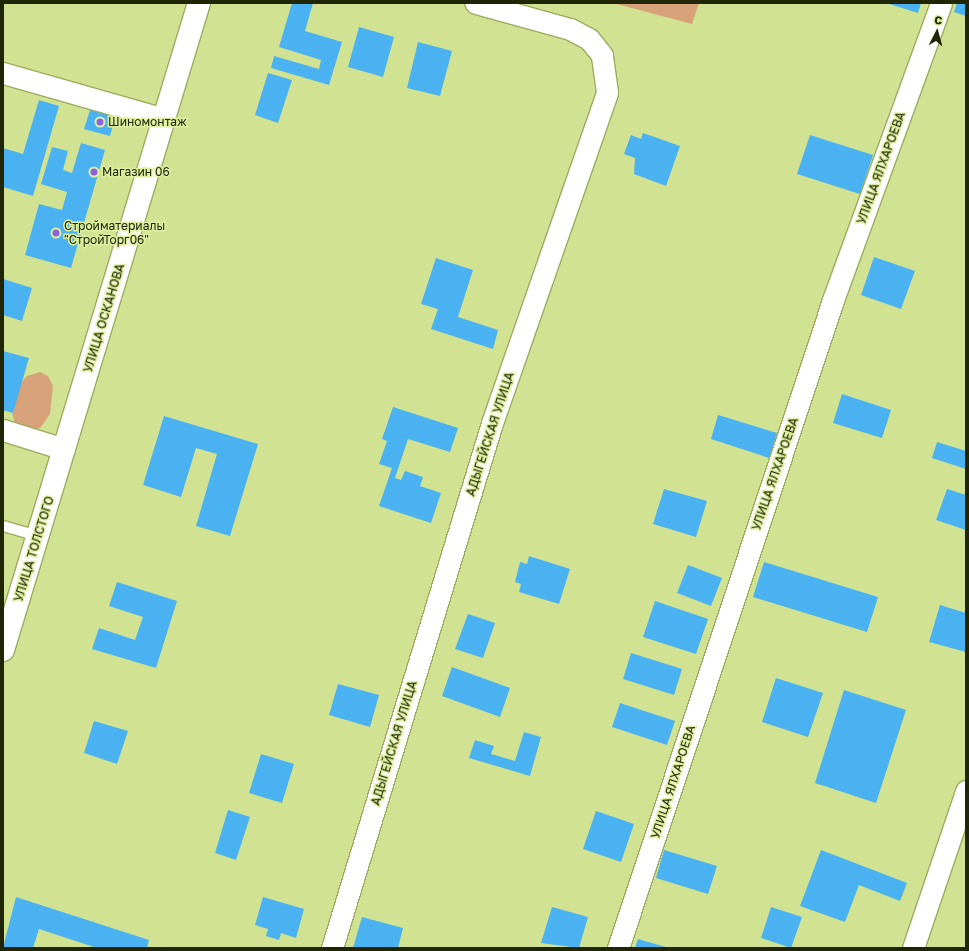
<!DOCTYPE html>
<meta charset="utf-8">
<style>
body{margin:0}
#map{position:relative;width:969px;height:951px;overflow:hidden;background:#d1e293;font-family:"Golos Text",sans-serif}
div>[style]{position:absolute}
.green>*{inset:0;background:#d7a27a}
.building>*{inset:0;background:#4ab2f0}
.roads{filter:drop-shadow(1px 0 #9cab5e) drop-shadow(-1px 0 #9cab5e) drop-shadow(0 1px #9cab5e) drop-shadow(0 -1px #9cab5e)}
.lane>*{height:10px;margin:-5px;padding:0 5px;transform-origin:5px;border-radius:5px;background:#fff}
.street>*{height:21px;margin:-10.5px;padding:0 10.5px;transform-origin:10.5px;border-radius:10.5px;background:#fff}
.secondary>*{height:22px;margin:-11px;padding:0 11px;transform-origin:11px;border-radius:11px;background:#fff}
.dots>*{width:11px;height:11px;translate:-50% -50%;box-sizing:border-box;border:2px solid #deefa0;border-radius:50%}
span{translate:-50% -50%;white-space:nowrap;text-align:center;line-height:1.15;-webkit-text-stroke:3px #deefa0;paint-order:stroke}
.poi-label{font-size:12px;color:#202605}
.left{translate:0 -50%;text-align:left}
.street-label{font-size:12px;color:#202605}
.frame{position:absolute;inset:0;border:4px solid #202605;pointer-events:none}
.north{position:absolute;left:917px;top:12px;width:40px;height:40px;-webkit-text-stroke:3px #deefa0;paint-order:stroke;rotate:6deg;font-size:11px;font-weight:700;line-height:16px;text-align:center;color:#202605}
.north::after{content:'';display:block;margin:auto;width:14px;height:18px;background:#202605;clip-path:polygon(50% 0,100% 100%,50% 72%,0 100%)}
</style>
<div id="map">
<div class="green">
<div style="clip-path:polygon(613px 3px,699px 3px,692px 24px)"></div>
<div style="clip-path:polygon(40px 372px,48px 376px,53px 386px,50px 414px,41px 427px,30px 432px,15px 423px,11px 408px,20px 384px,27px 376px)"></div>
</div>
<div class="building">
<div style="clip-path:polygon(292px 3px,313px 3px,305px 31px,342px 42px,329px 85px,271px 68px,274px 56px,319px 69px,321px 60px,279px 47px)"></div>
<div style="clip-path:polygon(886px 3px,921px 3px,918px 13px)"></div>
<div style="clip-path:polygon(957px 3px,966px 3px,966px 16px,954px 12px)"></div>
<div style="clip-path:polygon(359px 27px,394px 37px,383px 77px,348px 67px)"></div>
<div style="clip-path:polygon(418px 42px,452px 51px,440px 96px,407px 88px)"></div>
<div style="clip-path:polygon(268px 73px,292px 80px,278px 123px,255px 115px)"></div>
<div style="clip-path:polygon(39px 100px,59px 106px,33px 196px,3px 187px,3px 148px,23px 154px)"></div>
<div style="clip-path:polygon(91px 107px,116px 114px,110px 136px,84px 129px)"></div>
<div style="clip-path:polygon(643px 133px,680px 146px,666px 186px,634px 174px,635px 158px,624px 154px,631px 135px,641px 139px)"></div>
<div style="clip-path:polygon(810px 135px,873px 155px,860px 194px,797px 174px)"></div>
<div style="clip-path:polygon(81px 143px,105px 150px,71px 268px,25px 255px,39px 204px,62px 210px,67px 192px,41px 184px,52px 147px,68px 151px,63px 170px,72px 173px)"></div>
<div style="clip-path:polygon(874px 257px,915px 271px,901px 309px,861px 295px)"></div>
<div style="clip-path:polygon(436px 258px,473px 270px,458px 317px,498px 330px,493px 349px,431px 329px,438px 309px,421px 304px)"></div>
<div style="clip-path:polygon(3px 279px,32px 288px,22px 321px,3px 315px)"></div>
<div style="clip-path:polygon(3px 351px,29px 358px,13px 413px,3px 410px)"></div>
<div style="clip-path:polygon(842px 394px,891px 410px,882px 438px,833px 423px)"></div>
<div style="clip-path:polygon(393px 407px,458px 428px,450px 452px,408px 439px,395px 478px,401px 480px,405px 471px,423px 477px,420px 486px,441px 493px,431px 523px,379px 506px,392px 468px,379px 464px,387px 441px,382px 439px)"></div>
<div style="clip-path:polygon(718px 415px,777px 433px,769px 458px,711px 439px)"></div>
<div style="clip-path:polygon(164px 416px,258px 444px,230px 536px,196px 526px,217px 454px,196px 448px,181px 497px,143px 485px)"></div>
<div style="clip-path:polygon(937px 442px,966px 451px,966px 469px,932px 458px)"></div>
<div style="clip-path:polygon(664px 489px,707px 501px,696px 537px,653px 524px)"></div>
<div style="clip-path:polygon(947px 489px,966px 495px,966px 530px,936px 520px)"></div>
<div style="clip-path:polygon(529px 556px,570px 569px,559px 604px,519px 592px,521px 584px,515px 582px,520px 562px,527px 564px)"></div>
<div style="clip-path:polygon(764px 562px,878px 597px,867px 632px,753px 597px)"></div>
<div style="clip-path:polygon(688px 565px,722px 578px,711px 606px,677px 593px)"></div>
<div style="clip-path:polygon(117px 582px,177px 601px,156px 668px,92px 649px,99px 628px,135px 640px,143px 617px,109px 606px)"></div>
<div style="clip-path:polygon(655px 601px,708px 619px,696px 654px,643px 637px)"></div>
<div style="clip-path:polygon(940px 605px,966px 613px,966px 652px,929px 642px)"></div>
<div style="clip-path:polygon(468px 614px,495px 623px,483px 658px,455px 649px)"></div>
<div style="clip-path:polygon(631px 653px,682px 669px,674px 695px,623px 679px)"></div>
<div style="clip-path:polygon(452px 667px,510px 688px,500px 717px,442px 696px)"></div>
<div style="clip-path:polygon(776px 678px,823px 693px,808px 737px,762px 722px)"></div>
<div style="clip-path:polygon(338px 684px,379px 695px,370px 727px,329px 715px)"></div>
<div style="clip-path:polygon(844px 690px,906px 710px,876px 803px,815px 783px)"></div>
<div style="clip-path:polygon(620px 703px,675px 721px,667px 745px,612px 727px)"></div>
<div style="clip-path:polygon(94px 721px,128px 731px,117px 764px,84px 753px)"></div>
<div style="clip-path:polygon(524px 732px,541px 737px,530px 776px,469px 758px,475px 740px,494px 746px,491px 754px,515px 761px)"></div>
<div style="clip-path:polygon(261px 754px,294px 764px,282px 803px,249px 793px)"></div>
<div style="clip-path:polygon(228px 810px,250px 817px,236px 860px,215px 853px)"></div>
<div style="clip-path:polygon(596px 811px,634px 824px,621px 862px,583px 849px)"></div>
<div style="clip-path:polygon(664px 850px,717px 866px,708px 894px,656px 878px)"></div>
<div style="clip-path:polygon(821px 850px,907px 883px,900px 901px,859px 885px,845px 922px,800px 906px)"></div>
<div style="clip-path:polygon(16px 897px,149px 940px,147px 948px,97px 948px,39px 929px,33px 948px,3px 948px)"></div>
<div style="clip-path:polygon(263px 897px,304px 909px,296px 938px,281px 933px,279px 940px,266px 936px,268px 929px,255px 925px)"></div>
<div style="clip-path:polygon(552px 907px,588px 917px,579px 948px,541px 943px)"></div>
<div style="clip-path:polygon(771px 907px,802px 917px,791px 948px,761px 938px)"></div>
<div style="clip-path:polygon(362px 917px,403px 928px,398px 948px,353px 948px)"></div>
<div style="clip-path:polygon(638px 939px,669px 948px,635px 948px)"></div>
</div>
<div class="roads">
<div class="lane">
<div style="left:3px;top:526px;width:36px;rotate:16deg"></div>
</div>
<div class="street">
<div style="left:3px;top:73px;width:167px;rotate:15.9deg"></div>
<div style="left:3px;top:430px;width:64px;rotate:17.3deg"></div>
<div style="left:332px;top:948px;width:549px;rotate:-73.05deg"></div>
<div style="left:492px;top:423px;width:350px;rotate:-70.8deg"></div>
<div style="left:607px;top:92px;width:37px;rotate:-98deg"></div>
<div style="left:602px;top:55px;width:21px;rotate:-129deg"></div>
<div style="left:589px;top:39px;width:21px;rotate:-152deg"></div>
<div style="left:570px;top:29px;width:98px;rotate:-164.5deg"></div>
<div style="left:618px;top:948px;width:683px;rotate:-71.64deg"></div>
<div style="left:833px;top:300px;width:316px;rotate:-70deg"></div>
<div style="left:913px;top:948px;width:166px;rotate:-71.3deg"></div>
</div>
<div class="secondary">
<div style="left:3px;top:650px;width:676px;rotate:-73.15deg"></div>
</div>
</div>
<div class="dots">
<div style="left:100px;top:122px;background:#8e60d9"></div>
<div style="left:94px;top:172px;background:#8e60d9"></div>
<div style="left:56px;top:233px;background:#8e60d9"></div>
</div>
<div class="poi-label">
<span class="left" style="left:108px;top:122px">Шиномонтаж</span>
<span class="left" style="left:102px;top:172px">Магазин 06</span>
<span class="left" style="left:64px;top:233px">Стройматериалы<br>"СтройТорг06"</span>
</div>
<div class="street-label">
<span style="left:881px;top:168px;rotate:-70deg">УЛИЦА ЯЛХАРОЕВА</span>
<span style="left:104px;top:318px;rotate:-73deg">УЛИЦА ОСКАНОВА</span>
<span style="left:490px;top:434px;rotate:-72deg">АДЫГЕЙСКАЯ УЛИЦА</span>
<span style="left:775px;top:474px;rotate:-71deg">УЛИЦА ЯЛХАРОЕВА</span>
<span style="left:34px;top:549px;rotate:-73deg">УЛИЦА ТОЛСТОГО</span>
<span style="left:394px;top:743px;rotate:-73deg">АДЫГЕЙСКАЯ УЛИЦА</span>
<span style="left:673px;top:782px;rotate:-72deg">УЛИЦА ЯЛХАРОЕВА</span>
</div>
<div class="frame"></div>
<div class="north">С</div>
</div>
